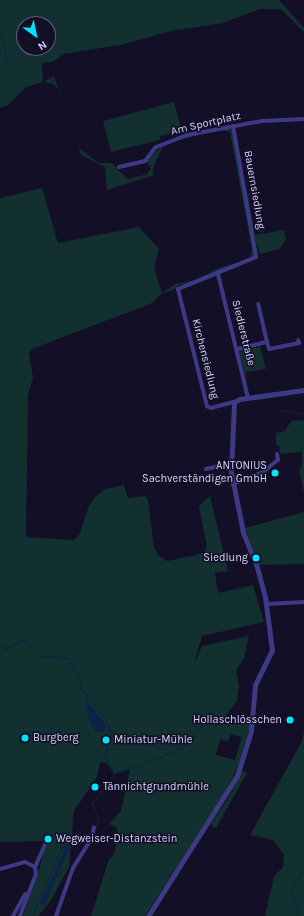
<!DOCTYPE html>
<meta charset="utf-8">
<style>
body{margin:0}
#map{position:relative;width:304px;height:916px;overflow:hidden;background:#130f26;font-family:Karla,sans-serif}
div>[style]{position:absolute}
.green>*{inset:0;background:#12302f}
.water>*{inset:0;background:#0c2248}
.stream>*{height:1px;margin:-0.5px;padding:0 0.5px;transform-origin:0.5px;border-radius:0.5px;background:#0c2248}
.canal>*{height:3.5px;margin:-1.75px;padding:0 1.75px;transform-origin:1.75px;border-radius:1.75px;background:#0c2248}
.minor>*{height:4px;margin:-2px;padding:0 2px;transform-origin:2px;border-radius:2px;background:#3d3a85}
.tertiary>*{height:5px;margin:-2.5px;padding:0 2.5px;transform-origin:2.5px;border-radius:2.5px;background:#3d3a85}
.dots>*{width:11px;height:11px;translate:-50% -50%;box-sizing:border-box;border:2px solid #130f26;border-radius:50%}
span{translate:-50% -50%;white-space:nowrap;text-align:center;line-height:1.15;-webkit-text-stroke:3px #130f26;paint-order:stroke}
.street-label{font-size:11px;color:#d9d4ff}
.poi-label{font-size:11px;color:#d9d4ff}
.right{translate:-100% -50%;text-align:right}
.left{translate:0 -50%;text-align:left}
.north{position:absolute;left:16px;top:16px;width:40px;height:40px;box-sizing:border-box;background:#130f26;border:1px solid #625e7d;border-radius:50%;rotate:147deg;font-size:11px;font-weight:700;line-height:16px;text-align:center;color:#d9d4ff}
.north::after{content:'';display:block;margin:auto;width:14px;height:18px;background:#00e5ff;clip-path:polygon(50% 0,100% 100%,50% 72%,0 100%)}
</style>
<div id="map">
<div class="green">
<div style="clip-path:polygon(evenodd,0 0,279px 0,304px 28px,304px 32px,281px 9px,260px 9px,223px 23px,171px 31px,120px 45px,63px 54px,53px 62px,42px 63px,43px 82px,26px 87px,8px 105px,0 108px,0 0,24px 24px,48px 24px,48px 48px,24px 48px,24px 24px)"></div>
<div style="clip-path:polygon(evenodd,54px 76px,78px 147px,98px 163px,112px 163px,127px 179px,148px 174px,148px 171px,151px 170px,147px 161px,163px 145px,171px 141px,197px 134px,228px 128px,232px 130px,255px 250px,254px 256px,249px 260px,194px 282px,179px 285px,174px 290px,162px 293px,152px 303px,32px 349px,29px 353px,33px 377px,28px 396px,26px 537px,74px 540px,79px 535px,89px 506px,96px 496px,106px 489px,124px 485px,128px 498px,145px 496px,148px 499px,154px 548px,159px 556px,167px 561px,192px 556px,203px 553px,207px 547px,199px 506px,210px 496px,228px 571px,215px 573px,218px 593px,253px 585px,264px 622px,202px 636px,194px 664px,202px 646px,249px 636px,244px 658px,236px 670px,239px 686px,237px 701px,226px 715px,251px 723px,240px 761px,228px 788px,145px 916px,91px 916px,109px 859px,113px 856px,116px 848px,117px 828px,109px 824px,121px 811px,130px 770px,115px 774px,106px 762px,100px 763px,97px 777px,74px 811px,69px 867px,50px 902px,38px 916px,23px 916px,39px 871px,45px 845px,42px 841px,0 842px,0 198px,42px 188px,58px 243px,139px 227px,159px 249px,154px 268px,162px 293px,175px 284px,193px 281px,219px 268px,249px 260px,252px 250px,230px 132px,220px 130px,171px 142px,163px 146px,159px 154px,153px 169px,154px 175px,107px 190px,105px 167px,81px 155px,58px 89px,53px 84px,44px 82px,54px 76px,86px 701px,106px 725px,104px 731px,97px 732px,93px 727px,86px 708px,86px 701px,54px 76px,231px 734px,242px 737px,235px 760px,216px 755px,220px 739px,228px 741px,231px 734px)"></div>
<div style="clip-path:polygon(174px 102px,182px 131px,160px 136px,160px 140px,111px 152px,103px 121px)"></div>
<div style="clip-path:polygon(256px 192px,257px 195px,248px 196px,255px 235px,284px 230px,286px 240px,279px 249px,260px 254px,254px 236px,247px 194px)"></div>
<div style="clip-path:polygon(260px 346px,266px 369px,246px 372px,247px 381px,239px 352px)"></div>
<div style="clip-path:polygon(302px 420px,304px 422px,304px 493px,299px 470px,302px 465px,302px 452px,280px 454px,279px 445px,276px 445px,276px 433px,285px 431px,291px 421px)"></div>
<div style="clip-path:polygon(304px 512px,304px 564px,259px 565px,245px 528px)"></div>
<div style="clip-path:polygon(304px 731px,304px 916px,265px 916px,274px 876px,283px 867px,284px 855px,273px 840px,250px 835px,302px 741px)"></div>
<div style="clip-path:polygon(242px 771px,247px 773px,216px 828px,213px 827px,211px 824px,232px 792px)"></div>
</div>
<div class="water">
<div style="clip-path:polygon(86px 701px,106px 725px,104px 731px,97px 732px,93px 727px,86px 708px)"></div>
</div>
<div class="stream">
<div style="left:0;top:31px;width:26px;rotate:77deg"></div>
<div style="left:6px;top:56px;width:5px;rotate:90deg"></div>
<div style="left:6px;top:61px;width:7px;rotate:146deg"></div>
<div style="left:278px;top:410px;width:26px;rotate:7deg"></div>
<div style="left:0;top:644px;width:8px;rotate:40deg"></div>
<div style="left:6px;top:649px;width:21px;rotate:-29deg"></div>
<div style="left:24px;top:639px;width:25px;rotate:43deg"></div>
<div style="left:42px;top:656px;width:27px;rotate:4deg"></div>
<div style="left:69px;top:658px;width:26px;rotate:65deg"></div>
<div style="left:80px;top:682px;width:5px;rotate:90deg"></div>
<div style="left:80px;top:687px;width:42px;rotate:51.8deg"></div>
<div style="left:106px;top:720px;width:16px;rotate:72deg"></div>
<div style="left:111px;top:735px;width:20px;rotate:110deg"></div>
<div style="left:104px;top:754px;width:23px;rotate:65deg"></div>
<div style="left:114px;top:775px;width:36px;rotate:128deg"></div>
<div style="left:92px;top:803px;width:19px;rotate:69deg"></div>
<div style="left:99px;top:821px;width:11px;rotate:117deg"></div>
<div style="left:114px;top:773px;width:39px;rotate:-18deg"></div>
<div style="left:151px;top:761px;width:41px;rotate:-24.7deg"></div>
<div style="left:188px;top:744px;width:42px;rotate:-55.6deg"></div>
<div style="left:32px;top:916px;width:74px;rotate:-66.9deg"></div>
<div style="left:61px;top:848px;width:34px;rotate:-28deg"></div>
<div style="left:296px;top:916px;width:5px;rotate:-68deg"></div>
<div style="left:298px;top:911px;width:3px;rotate:-135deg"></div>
<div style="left:296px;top:909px;width:4px;rotate:-34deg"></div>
<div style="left:299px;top:907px;width:7px;rotate:-135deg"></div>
<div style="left:294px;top:902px;width:14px;rotate:-102deg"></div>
<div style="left:291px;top:888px;width:26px;rotate:-59deg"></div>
</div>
<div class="canal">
<div style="left:43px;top:903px;width:62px;rotate:-66.3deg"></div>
</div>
<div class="minor">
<div style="left:233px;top:126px;width:133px;rotate:80deg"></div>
<div style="left:256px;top:257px;width:84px;rotate:157.7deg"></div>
<div style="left:178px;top:289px;width:121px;rotate:76.1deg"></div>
<div style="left:207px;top:406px;width:4px;rotate:27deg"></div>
<div style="left:211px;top:408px;width:24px;rotate:-15deg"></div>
<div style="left:119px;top:167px;width:27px;rotate:-13deg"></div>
<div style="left:145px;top:161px;width:18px;rotate:-52deg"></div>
<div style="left:156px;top:147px;width:33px;rotate:-21deg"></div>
<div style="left:187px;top:135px;width:76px;rotate:-10.6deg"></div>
<div style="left:262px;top:121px;width:42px;rotate:-2.7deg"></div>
<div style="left:218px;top:274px;width:128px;rotate:76.4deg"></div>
<div style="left:267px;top:342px;width:7px;rotate:74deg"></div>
<div style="left:269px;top:349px;width:31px;rotate:-11deg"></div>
<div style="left:299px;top:343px;width:3px;rotate:-108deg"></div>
<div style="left:238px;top:349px;width:30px;rotate:-14deg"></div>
<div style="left:267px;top:342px;width:39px;rotate:-103deg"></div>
<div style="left:206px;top:469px;width:25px;rotate:-12deg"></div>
<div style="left:233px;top:484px;width:32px;rotate:-22deg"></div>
<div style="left:263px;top:472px;width:19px;rotate:-39deg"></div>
<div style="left:278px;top:460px;width:6px;rotate:-99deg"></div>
<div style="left:267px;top:604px;width:37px;rotate:-3deg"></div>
<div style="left:35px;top:867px;width:32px;rotate:-66deg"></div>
<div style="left:0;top:869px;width:26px;rotate:-16deg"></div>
<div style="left:25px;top:862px;width:11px;rotate:27deg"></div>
<div style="left:35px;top:867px;width:7px;rotate:82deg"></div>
<div style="left:36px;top:874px;width:45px;rotate:110.9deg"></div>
<div style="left:13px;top:916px;width:25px;rotate:-61deg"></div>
<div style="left:56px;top:916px;width:51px;rotate:-70.5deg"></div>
<div style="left:73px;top:868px;width:36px;rotate:-58deg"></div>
<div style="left:92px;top:837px;width:10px;rotate:-79deg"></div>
</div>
<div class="tertiary">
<div style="left:148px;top:916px;width:166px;rotate:-57.6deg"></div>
<div style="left:237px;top:776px;width:47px;rotate:-72.7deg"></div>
<div style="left:251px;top:731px;width:46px;rotate:-85deg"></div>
<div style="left:255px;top:685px;width:39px;rotate:-64deg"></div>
<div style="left:272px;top:650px;width:53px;rotate:-97.5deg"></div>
<div style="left:265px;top:597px;width:31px;rotate:-105deg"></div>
<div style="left:257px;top:567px;width:38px;rotate:-112deg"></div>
<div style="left:243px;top:532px;width:61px;rotate:-101.3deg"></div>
<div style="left:231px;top:472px;width:70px;rotate:-87.5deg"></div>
<div style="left:234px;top:402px;width:7px;rotate:-27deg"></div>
<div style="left:240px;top:399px;width:65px;rotate:-8deg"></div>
</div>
<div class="dots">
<div style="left:275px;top:473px;background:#00e5ff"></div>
<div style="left:256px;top:558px;background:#00e5ff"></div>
<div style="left:290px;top:720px;background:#00e5ff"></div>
<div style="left:25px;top:738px;background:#00e5ff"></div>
<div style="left:106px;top:740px;background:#00e5ff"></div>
<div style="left:95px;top:787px;background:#00e5ff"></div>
<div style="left:48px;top:839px;background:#00e5ff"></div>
</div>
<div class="street-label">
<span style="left:206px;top:124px;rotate:-13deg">Am Sportplatz</span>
<span style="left:254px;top:190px;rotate:80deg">Bauernsiedlung</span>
<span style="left:243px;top:333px;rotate:76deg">Siedlerstraße</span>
<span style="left:205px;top:359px;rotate:76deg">Kirchensiedlung</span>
</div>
<div class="poi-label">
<span class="right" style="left:267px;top:473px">ANTONIUS<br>Sachverständigen GmbH</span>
<span class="right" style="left:248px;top:558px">Siedlung</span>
<span class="right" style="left:282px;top:720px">Hollaschlösschen</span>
<span class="left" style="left:33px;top:738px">Burgberg</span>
<span class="left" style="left:114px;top:740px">Miniatur-Mühle</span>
<span class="left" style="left:103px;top:787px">Tännichtgrundmühle</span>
<span class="left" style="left:56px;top:839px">Wegweiser-Distanzstein</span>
</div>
<div class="north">N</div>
</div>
